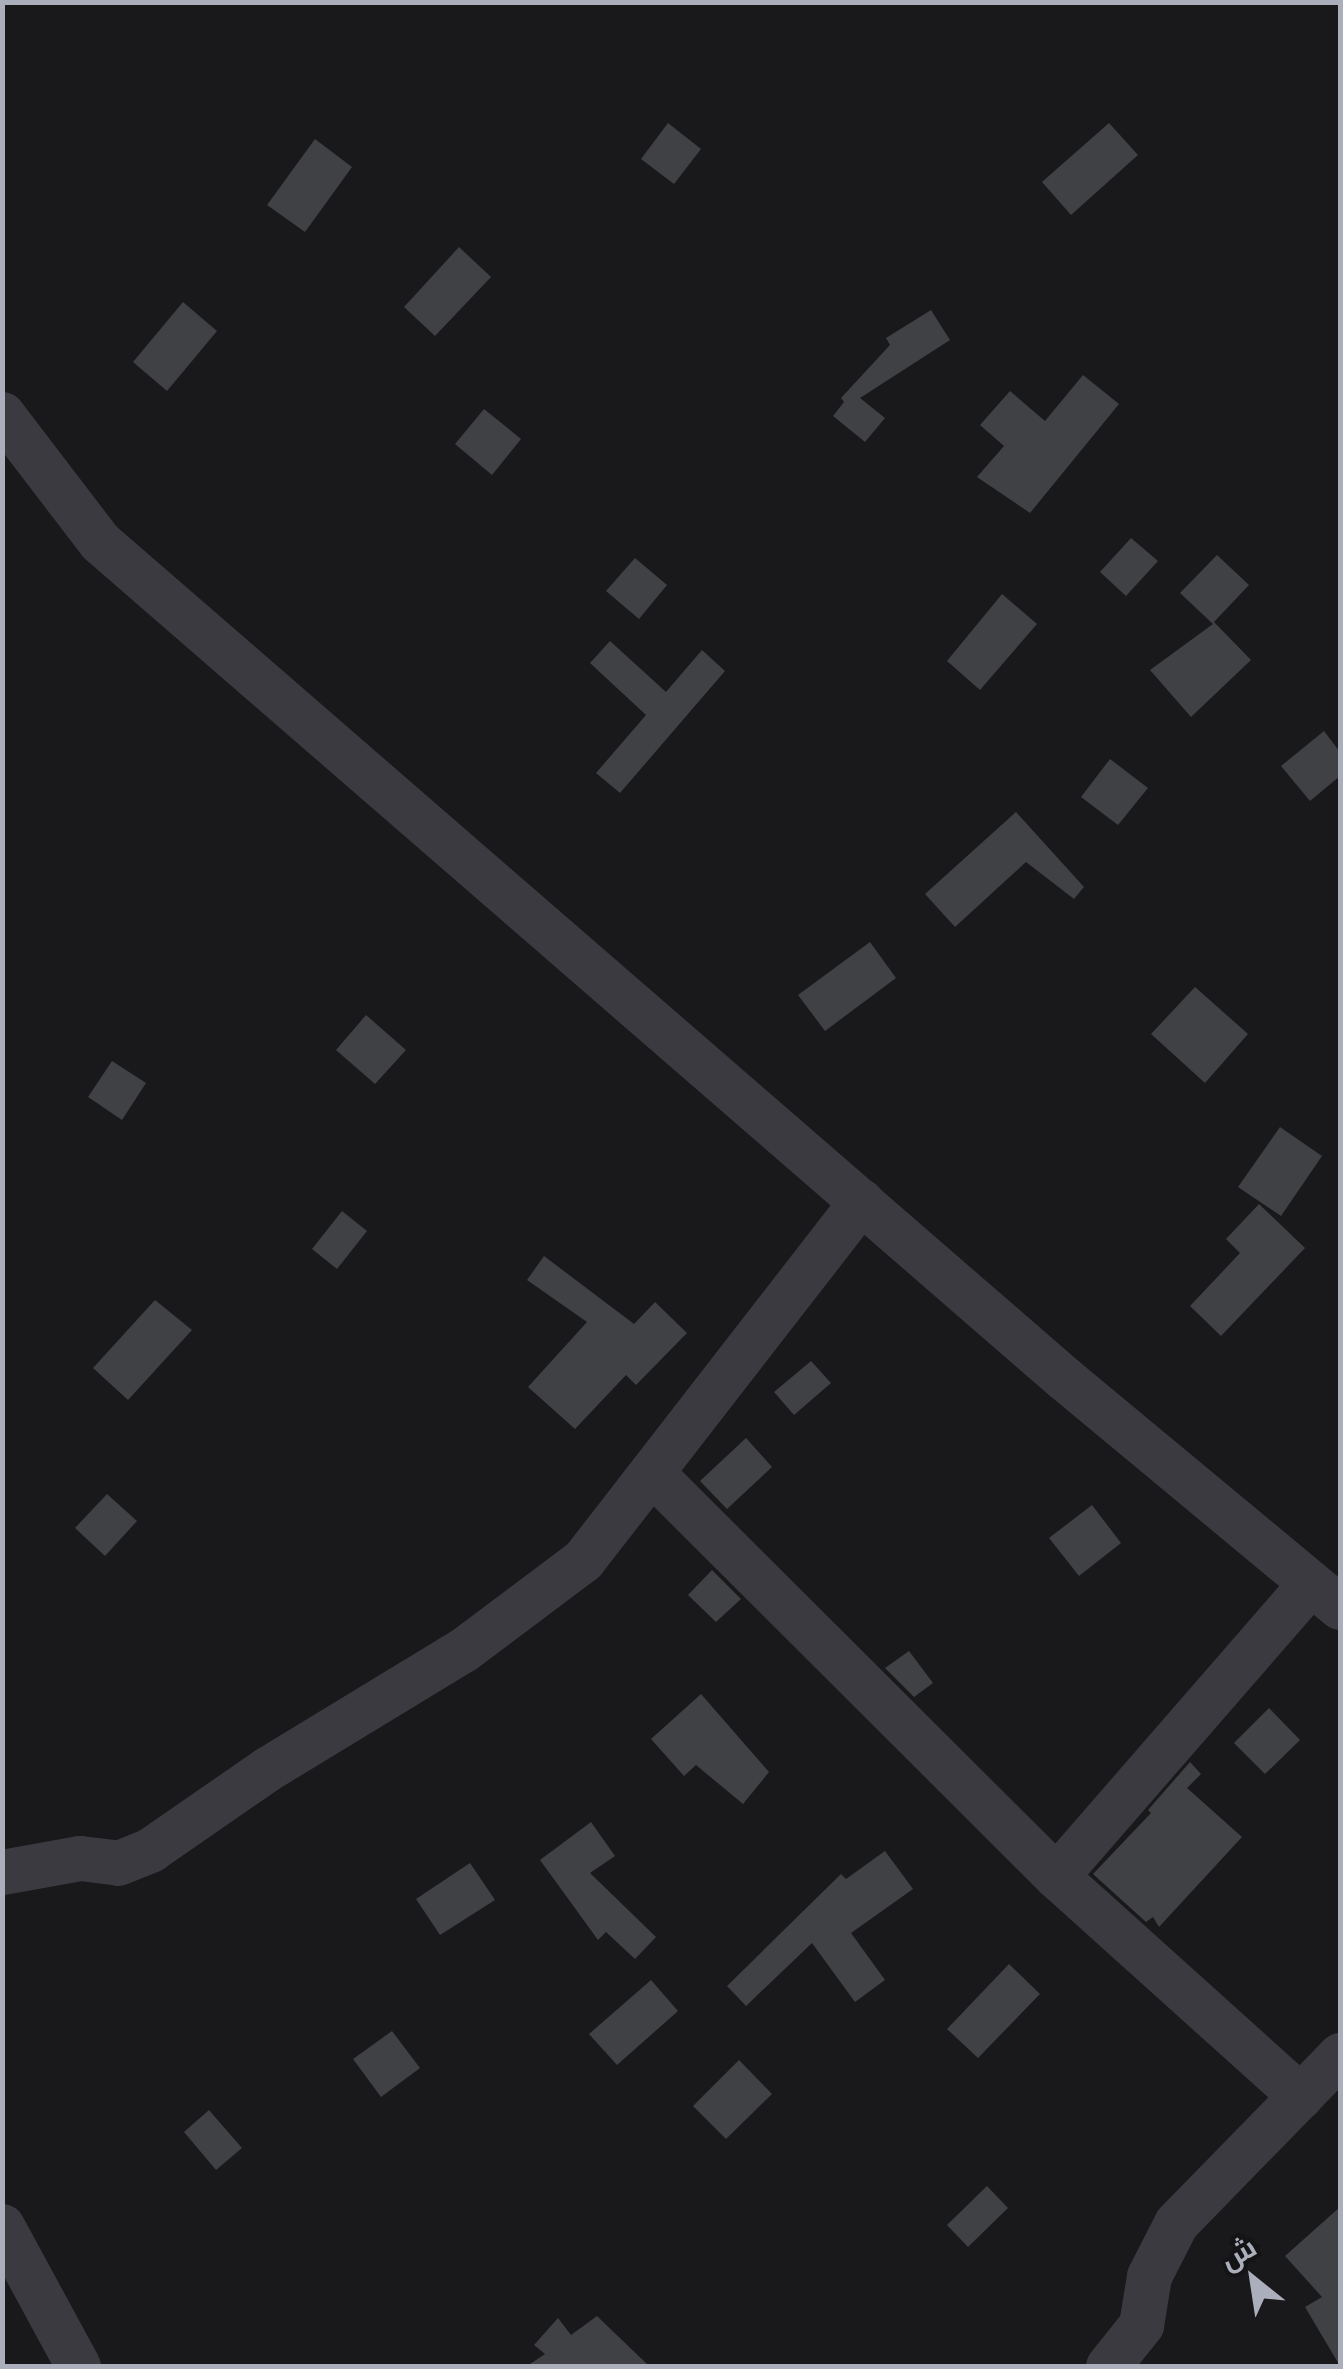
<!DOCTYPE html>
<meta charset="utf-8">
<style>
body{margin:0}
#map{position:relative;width:1343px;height:2369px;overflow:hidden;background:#19191b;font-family:Cabin,Cairo,sans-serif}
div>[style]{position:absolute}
.building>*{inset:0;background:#404145}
.minor>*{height:45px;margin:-22.5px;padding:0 22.5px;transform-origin:22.5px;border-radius:22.5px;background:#3a3a40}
span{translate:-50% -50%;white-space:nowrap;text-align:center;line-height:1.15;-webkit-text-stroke:8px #141416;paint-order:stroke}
.frame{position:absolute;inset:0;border:5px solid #abafbb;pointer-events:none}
.north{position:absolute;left:1203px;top:2229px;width:100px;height:100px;-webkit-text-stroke:8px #141416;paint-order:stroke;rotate:330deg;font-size:28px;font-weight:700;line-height:40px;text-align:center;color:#abafbb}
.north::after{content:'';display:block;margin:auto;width:35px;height:45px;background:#abafbb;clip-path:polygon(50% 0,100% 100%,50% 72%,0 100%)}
</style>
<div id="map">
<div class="building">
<div style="clip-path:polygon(668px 123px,701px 149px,674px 184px,641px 159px)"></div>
<div style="clip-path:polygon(1109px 123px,1138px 155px,1071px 215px,1042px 182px)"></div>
<div style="clip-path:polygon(315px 139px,352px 167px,305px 232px,267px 205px)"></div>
<div style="clip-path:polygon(459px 247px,491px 277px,435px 336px,404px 307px)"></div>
<div style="clip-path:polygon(183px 302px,217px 331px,167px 391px,133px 362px)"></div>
<div style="clip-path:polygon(931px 310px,950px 340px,860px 398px,885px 418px,865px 442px,833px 416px,844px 402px,841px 398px,890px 345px,886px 338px)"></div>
<div style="clip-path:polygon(1083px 375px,1119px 404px,1030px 513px,977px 477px,1004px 446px,980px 425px,1010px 391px,1045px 421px)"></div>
<div style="clip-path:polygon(484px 409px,521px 439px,492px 475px,455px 444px)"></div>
<div style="clip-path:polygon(1131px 538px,1158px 561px,1126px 596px,1100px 572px)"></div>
<div style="clip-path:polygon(1217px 555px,1249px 585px,1214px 622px,1251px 660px,1191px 717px,1150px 670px,1213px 624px,1180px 593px)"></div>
<div style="clip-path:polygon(635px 558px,667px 585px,639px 619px,606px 591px)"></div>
<div style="clip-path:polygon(1002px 594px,1037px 624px,980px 690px,947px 661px)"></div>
<div style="clip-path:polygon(610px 641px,666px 692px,702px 650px,725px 671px,620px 793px,596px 773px,646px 715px,590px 663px)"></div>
<div style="clip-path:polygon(1324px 731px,1340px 752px,1340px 776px,1310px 801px,1281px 766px)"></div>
<div style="clip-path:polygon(1110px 759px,1148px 788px,1118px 825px,1081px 797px)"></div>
<div style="clip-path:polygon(1016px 812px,1084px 887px,1074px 899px,1026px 862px,955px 927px,925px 894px)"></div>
<div style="clip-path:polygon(870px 942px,896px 978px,825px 1031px,798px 995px)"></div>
<div style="clip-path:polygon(1195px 987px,1248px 1034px,1205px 1083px,1151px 1034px)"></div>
<div style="clip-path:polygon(366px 1015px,406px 1050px,375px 1084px,336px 1050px)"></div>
<div style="clip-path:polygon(112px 1061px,146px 1083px,122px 1120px,88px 1097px)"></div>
<div style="clip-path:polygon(1280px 1127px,1322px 1156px,1281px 1216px,1238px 1187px)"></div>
<div style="clip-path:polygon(1259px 1204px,1305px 1248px,1221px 1336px,1190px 1306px,1240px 1253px,1226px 1239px)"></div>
<div style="clip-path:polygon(342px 1211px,367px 1231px,337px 1269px,312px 1249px)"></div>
<div style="clip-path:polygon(544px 1256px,634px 1324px,655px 1302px,687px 1333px,636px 1385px,626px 1375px,575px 1429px,528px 1387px,587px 1322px,527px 1280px)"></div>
<div style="clip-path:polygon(155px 1300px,192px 1330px,128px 1400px,93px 1368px)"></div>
<div style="clip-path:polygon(811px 1361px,831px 1383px,794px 1415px,774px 1392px)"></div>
<div style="clip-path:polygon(746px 1438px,772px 1467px,727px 1509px,700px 1481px)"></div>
<div style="clip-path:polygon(107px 1494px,137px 1521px,105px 1556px,75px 1528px)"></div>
<div style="clip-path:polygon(1092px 1505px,1121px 1543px,1079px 1576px,1049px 1538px)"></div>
<div style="clip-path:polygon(712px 1570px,741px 1599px,716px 1622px,688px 1595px)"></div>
<div style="clip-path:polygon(909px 1651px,933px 1683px,914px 1697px,885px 1668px)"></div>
<div style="clip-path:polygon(701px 1694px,769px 1772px,743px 1804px,696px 1765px,684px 1776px,651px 1739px)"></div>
<div style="clip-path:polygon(1269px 1708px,1300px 1740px,1265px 1774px,1234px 1743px)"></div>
<div style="clip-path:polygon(1190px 1762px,1201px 1774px,1187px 1788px,1242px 1837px,1159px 1927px,1153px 1917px,1146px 1922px,1093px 1874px,1151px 1813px,1148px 1810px)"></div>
<div style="clip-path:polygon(591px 1822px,615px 1856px,590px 1873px,656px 1937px,635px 1959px,606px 1932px,598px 1940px,540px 1860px)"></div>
<div style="clip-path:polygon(885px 1851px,913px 1889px,851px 1933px,885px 1980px,855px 2002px,812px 1943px,746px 2006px,727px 1986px,841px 1874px,846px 1879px)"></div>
<div style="clip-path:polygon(470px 1863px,495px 1900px,440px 1935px,416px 1899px)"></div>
<div style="clip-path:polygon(1009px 1964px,1040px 1994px,978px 2058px,947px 2029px)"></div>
<div style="clip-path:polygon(651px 1980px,678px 2011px,617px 2065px,589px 2034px)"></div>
<div style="clip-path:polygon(392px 2031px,420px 2068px,381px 2097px,353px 2059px)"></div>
<div style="clip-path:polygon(739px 2060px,772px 2094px,726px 2139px,693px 2106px)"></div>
<div style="clip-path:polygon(209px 2110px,242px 2148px,216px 2170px,184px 2132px)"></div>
<div style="clip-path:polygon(987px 2186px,1008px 2208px,968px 2247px,947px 2225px)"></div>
<div style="clip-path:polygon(1340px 2207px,1340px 2366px,1305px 2307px,1322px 2297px,1285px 2256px)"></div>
<div style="clip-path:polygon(597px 2316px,649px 2366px,527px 2366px,545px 2354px,534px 2345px,558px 2318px,571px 2335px)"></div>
</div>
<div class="minor">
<div style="left:2px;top:414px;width:161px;rotate:52.6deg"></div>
<div style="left:100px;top:542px;width:1277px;rotate:40.94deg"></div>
<div style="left:1065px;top:1379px;width:357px;rotate:39.7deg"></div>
<div style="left:652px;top:1473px;width:571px;rotate:44.93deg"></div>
<div style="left:1056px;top:1876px;width:329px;rotate:42deg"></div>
<div style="left:2px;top:1872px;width:79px;rotate:-10.2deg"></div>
<div style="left:80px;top:1858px;width:38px;rotate:7deg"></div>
<div style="left:118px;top:1863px;width:35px;rotate:-22deg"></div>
<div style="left:150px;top:1850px;width:142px;rotate:-34.7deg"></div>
<div style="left:267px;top:1769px;width:229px;rotate:-31.3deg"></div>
<div style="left:463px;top:1650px;width:150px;rotate:-36.9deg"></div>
<div style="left:583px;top:1560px;width:454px;rotate:-52.2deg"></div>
<div style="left:1056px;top:1876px;width:388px;rotate:-49deg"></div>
<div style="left:2px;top:2226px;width:159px;rotate:61.5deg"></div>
<div style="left:1108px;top:2366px;width:53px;rotate:-51.2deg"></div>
<div style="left:1141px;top:2325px;width:50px;rotate:-80.7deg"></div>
<div style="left:1149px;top:2276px;width:59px;rotate:-63deg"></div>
<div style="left:1176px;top:2223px;width:235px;rotate:-45.7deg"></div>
</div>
<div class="frame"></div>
<div class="north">ش</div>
</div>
